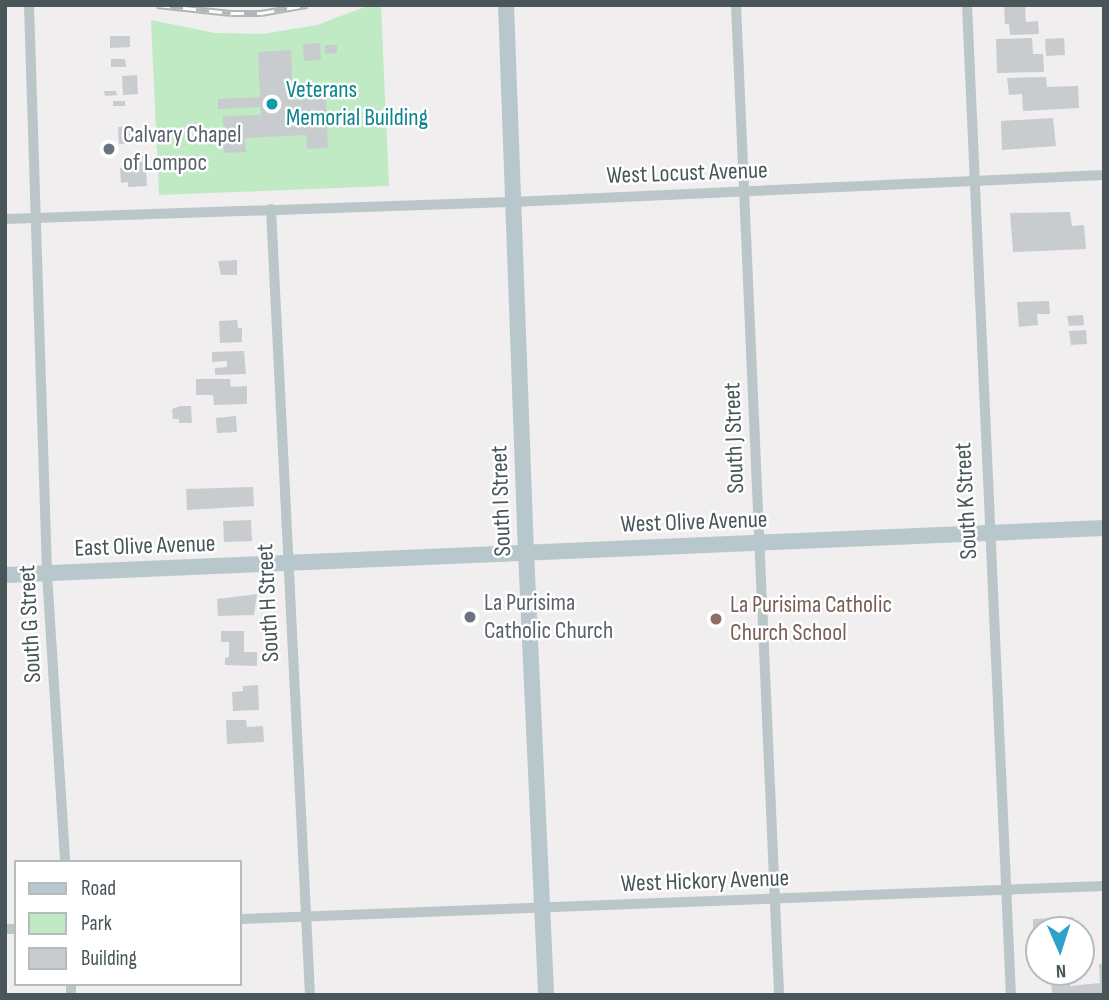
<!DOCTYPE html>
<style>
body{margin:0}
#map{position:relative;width:1109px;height:1000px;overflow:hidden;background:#f0eeee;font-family:"Sofia Sans Condensed",sans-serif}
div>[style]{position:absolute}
.green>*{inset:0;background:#c0eac4}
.building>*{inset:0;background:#c8cccf}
.street>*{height:10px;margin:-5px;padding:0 5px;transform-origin:5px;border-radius:5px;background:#bbc6c9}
.secondary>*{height:16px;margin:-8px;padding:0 8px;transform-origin:8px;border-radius:8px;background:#b8c7cb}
.rail>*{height:7px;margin-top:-3.5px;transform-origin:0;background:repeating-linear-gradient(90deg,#fff 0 13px,#b1b5b7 0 26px);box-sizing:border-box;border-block:2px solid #b1b5b7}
.dots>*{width:19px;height:19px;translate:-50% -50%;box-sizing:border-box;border:4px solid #fff;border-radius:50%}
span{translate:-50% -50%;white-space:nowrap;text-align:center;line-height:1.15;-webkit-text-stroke:5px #fff;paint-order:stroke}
.culture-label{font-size:24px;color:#0d838f}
.left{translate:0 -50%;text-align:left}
.worship-label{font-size:24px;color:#5b616d}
.street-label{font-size:24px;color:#485659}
.education-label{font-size:24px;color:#785e54}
.frame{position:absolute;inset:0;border:7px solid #485659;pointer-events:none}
.legend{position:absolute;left:14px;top:860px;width:228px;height:126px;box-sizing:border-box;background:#fff;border:2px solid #b6bbbd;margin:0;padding:9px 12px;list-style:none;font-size:21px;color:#485659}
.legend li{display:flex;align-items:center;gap:14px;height:35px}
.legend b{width:35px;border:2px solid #b6bbbd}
.north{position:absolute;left:1025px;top:916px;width:70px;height:70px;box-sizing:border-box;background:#fff;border:2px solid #b6bbbd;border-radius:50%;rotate:177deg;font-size:19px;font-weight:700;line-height:28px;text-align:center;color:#485659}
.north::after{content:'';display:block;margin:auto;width:24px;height:32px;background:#2ca2cc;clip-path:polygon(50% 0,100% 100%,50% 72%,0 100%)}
</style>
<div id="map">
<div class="green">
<div style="clip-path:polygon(370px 5px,381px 5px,389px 186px,159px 195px,151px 20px,215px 33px,262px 34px,317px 25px)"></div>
</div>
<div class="building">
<div style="clip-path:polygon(1004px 5px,1025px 5px,1026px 22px,1038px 21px,1039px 34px,1010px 35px,1009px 24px,1005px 24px)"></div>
<div style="clip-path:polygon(110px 36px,130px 36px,130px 47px,110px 48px)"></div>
<div style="clip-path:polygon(1032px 38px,1033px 54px,1043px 54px,1044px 72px,997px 73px,996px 39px)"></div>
<div style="clip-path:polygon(1064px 38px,1065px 55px,1046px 56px,1045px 39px)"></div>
<div style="clip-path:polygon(320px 43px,321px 60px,304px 61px,303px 44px)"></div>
<div style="clip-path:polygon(325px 45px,337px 45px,337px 53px,325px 54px)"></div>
<div style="clip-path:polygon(291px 50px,293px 100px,326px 98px,328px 148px,307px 149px,306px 135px,245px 138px,246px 152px,224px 153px,223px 116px,261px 115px,260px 107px,218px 109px,218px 99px,260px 97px,258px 52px)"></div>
<div style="clip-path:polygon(111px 59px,125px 59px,126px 67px,111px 67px)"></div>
<div style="clip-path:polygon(137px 75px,138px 94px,123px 95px,122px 76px)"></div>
<div style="clip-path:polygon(1046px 77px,1047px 87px,1078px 86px,1079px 108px,1023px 111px,1022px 94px,1009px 95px,1007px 78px)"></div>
<div style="clip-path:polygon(104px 91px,116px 91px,117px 95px,105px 96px)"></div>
<div style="clip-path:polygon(113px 101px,125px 101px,125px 106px,113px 106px)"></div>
<div style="clip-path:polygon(1053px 118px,1056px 146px,1002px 150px,1001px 121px)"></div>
<div style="clip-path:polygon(135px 126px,135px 143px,119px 144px,118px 127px)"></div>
<div style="clip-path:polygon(134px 152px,145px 152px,147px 186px,128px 187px,128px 182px,121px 183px,120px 168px,127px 168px,127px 156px,134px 156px)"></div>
<div style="clip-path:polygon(1070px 212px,1072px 226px,1084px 225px,1086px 249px,1013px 252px,1010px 213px)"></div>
<div style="clip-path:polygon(237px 260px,237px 275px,221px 275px,218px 261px)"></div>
<div style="clip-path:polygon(1049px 301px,1050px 314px,1037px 314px,1038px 325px,1019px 327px,1017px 302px)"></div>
<div style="clip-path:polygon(1083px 315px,1084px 325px,1069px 326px,1067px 316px)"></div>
<div style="clip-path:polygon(237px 320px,238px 328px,242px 328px,242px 342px,220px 343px,219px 321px)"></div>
<div style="clip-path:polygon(1086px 330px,1087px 344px,1071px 345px,1069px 331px)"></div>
<div style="clip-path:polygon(244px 351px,246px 374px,215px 375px,215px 368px,227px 367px,227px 361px,212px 362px,212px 352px)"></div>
<div style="clip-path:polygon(196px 379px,230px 379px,231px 387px,247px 386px,247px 404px,214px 405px,213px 395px,196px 395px)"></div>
<div style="clip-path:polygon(180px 406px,191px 406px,192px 423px,179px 423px,179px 419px,173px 419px,172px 409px)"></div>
<div style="clip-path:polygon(236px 416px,237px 432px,217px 433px,216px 418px)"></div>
<div style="clip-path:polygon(253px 487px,254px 506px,187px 510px,186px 489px)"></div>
<div style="clip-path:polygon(251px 520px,252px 541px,224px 542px,223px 521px)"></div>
<div style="clip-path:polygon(257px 594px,254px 615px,218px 616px,217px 599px)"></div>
<div style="clip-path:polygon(221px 631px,244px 631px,244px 652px,257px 652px,257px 666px,225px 665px,225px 658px,229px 657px,229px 642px,221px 642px)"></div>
<div style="clip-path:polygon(258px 685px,259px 710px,233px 711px,232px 692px,243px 691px,243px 686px)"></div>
<div style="clip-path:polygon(226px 720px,246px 720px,247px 727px,263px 726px,264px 742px,227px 744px)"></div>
<div style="clip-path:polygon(1073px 917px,1073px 930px,1039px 930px,1039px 936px,1033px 936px,1033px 919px)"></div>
<div style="clip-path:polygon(1104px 963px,1104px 995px,1052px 995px,1051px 972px,1069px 972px,1070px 986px,1100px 983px,1099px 964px)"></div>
</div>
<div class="street">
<div style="left:29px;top:5px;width:568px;rotate:88.18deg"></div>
<div style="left:47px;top:573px;width:290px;rotate:86.4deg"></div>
<div style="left:736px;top:5px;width:991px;rotate:87.51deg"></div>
<div style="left:967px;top:5px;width:991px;rotate:87.46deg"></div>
<div style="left:271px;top:209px;width:787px;rotate:87.16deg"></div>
<div style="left:5px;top:219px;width:508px;rotate:-1.92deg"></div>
<div style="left:513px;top:202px;width:592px;rotate:-2.62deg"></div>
<div style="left:240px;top:919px;width:865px;rotate:-2.19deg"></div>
<div style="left:5px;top:929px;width:11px"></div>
<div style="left:71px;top:984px;width:11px;rotate:90deg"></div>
</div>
<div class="secondary">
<div style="left:506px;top:5px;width:547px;rotate:87.91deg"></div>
<div style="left:526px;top:552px;width:443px;rotate:87.4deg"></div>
<div style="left:5px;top:575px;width:1100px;rotate:-2.45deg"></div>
</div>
<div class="rail">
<div style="left:157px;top:5px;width:74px;rotate:6.2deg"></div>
<div style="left:231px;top:13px;width:30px"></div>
<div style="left:261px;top:13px;width:47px;rotate:-9.9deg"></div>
</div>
<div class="dots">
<div style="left:272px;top:104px;background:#0f9aa8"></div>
<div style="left:109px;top:149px;background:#6b7280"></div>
<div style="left:470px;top:617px;background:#6b7280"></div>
<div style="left:716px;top:619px;background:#8d6e63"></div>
</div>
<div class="culture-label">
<span class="left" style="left:286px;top:104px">Veterans<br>Memorial Building</span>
</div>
<div class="worship-label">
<span class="left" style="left:123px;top:149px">Calvary Chapel<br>of Lompoc</span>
<span class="left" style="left:484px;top:617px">La Purisima<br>Catholic Church</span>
</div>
<div class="street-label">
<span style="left:687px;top:173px;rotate:-2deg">West Locust Avenue</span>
<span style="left:734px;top:438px;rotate:-92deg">South J Street</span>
<span style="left:501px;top:501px;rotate:-92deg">South I Street</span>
<span style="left:966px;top:501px;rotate:-93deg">South K Street</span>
<span style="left:694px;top:522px;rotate:-2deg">West Olive Avenue</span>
<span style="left:145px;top:546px;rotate:-2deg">East Olive Avenue</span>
<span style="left:268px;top:603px;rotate:-93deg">South H Street</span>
<span style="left:30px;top:624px;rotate:-93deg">South G Street</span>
<span style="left:705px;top:881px;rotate:-2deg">West Hickory Avenue</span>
</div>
<div class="education-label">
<span class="left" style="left:730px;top:619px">La Purisima Catholic<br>Church School</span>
</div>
<div class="frame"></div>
<ul class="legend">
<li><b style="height:9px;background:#b8c7cb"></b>Road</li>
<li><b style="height:19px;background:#c0eac4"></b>Park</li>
<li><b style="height:19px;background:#c8cccf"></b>Building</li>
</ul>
<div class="north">N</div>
</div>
